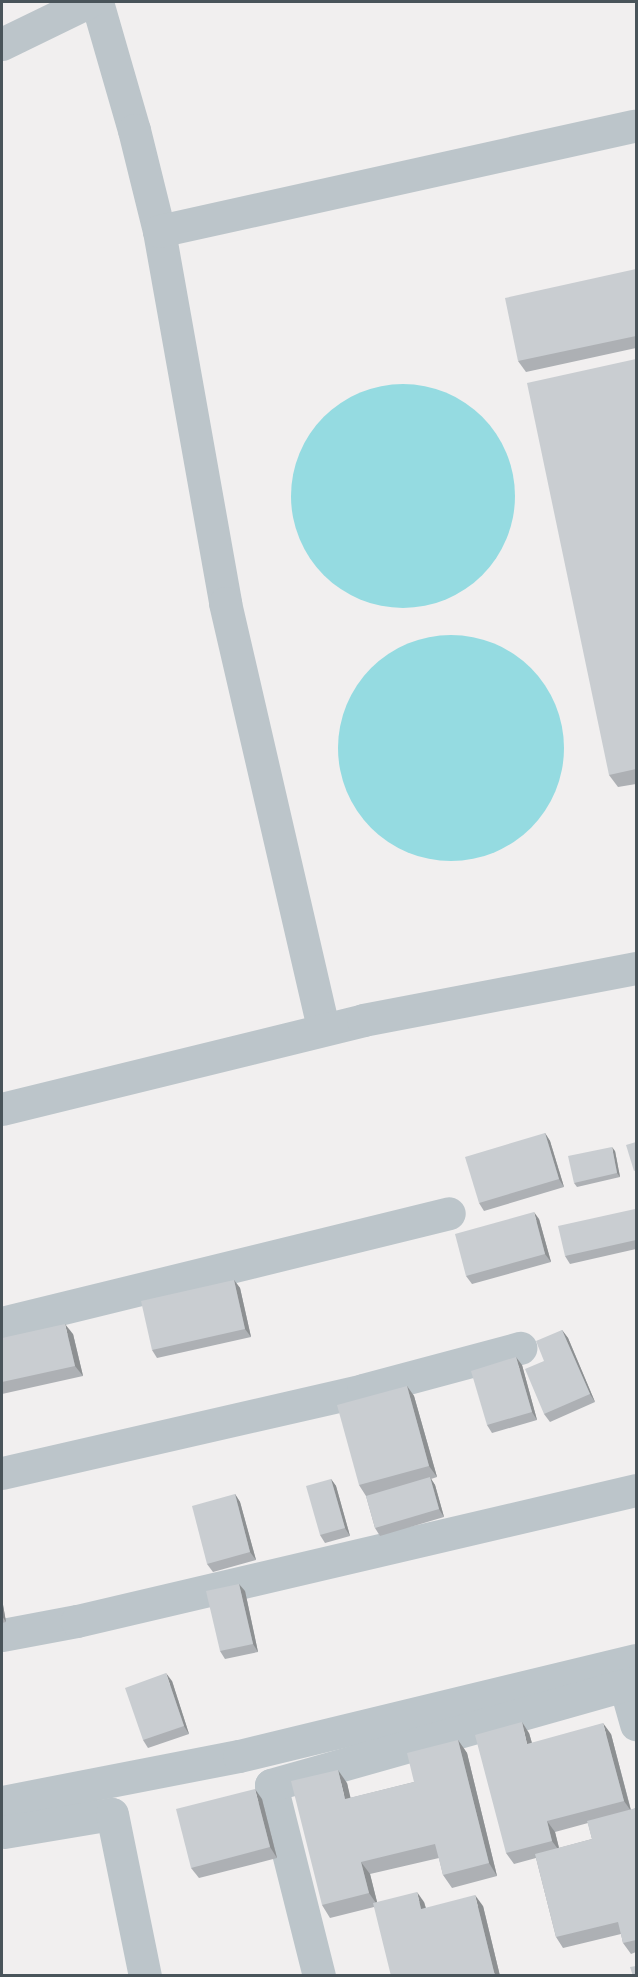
<!DOCTYPE html>
<style>
body{margin:0}
#map{position:relative;width:638px;height:1977px;overflow:hidden;background:#f1efef;font-family:"Source Sans 3",sans-serif}
div>[style]{position:absolute}
.water>*{inset:0;background:#95dbe1}
.round{border-radius:50%}
.minor>*{height:33px;margin:-16.5px;padding:0 16.5px;transform-origin:16.5px;border-radius:16.5px;background:#bcc5ca}
.wall>*{inset:0;background:#adb0b4}
.shaded-wall>*{inset:0;background:#8d9092}
.building>*{inset:0;background:#c9cdd1}
span{translate:-50% -50%;white-space:nowrap;text-align:center;line-height:1.15;-webkit-text-stroke:6px #fff;paint-order:stroke}
.frame{position:absolute;inset:0;border:3px solid #49545a;pointer-events:none}
</style>
<div id="map">
<div class="water">
<div class="round" style="left:291px;top:384px;width:224px;height:224px"></div>
<div class="round" style="left:338px;top:635px;width:226px;height:226px"></div>
</div>
<div class="minor">
<div style="left:97px;top:2px;width:133px;rotate:73.9deg"></div>
<div style="left:134px;top:130px;width:104px;rotate:76.1deg"></div>
<div style="left:159px;top:231px;width:378px;rotate:79.9deg"></div>
<div style="left:225px;top:603px;width:437px;rotate:77deg"></div>
<div style="left:2px;top:44px;width:96px;rotate:-26deg"></div>
<div style="left:159px;top:231px;width:486px;rotate:-12.5deg"></div>
<div style="left:2px;top:1109px;width:372px;rotate:-13.8deg"></div>
<div style="left:363px;top:1020px;width:278px;rotate:-10.8deg"></div>
<div style="left:2px;top:1323px;width:460px;rotate:-13.8deg"></div>
<div style="left:2px;top:1473px;width:370px;rotate:-12.9deg"></div>
<div style="left:363px;top:1390px;width:163px;rotate:-15deg"></div>
<div style="left:2px;top:1635px;width:76px;rotate:-10.6deg"></div>
<div style="left:77px;top:1621px;width:574px;rotate:-13.19deg"></div>
<div style="left:625px;top:1685px;width:41px;rotate:74.2deg"></div>
<div style="left:2px;top:1802px;width:241px;rotate:-11deg"></div>
<div style="left:239px;top:1756px;width:408px;rotate:-13.6deg"></div>
<div style="left:4px;top:1832px;width:109px;rotate:-9.5deg"></div>
<div style="left:112px;top:1814px;width:165px;rotate:78.5deg"></div>
<div style="left:319px;top:1976px;width:197px;rotate:-104.1deg"></div>
<div style="left:271px;top:1785px;width:379px;rotate:-15.8deg"></div>
</div>
<div class="wall">
<div style="clip-path:polygon(636px 269px,636px 348px,526px 372px,518px 361px)"></div>
<div style="clip-path:polygon(636px 359px,636px 784px,618px 787px,609px 775px)"></div>
<div style="clip-path:polygon(545px 1133px,550px 1141px,564px 1187px,484px 1211px,479px 1203px)"></div>
<div style="clip-path:polygon(615px 1151px,620px 1177px,577px 1187px,574px 1183px)"></div>
<div style="clip-path:polygon(636px 1211px,636px 1249px,570px 1264px,565px 1256px)"></div>
<div style="clip-path:polygon(539px 1219px,551px 1262px,472px 1284px,466px 1276px)"></div>
<div style="clip-path:polygon(234px 1280px,240px 1288px,251px 1337px,157px 1358px,152px 1350px)"></div>
<div style="clip-path:polygon(562px 1330px,568px 1338px,595px 1402px,550px 1422px,544px 1414px,544px 1361px)"></div>
<div style="clip-path:polygon(73px 1334px,83px 1376px,2px 1394px,2px 1338px)"></div>
<div style="clip-path:polygon(522px 1365px,537px 1420px,492px 1433px,487px 1425px)"></div>
<div style="clip-path:polygon(407px 1386px,414px 1396px,437px 1477px,431px 1479px,435px 1485px,444px 1517px,380px 1536px,375px 1528px,366px 1496px,359px 1485px)"></div>
<div style="clip-path:polygon(331px 1479px,336px 1486px,350px 1536px,325px 1543px,320px 1535px)"></div>
<div style="clip-path:polygon(235px 1494px,240px 1502px,256px 1560px,213px 1572px,207px 1564px)"></div>
<div style="clip-path:polygon(245px 1591px,258px 1652px,225px 1659px,220px 1651px)"></div>
<div style="clip-path:polygon(2px 1599px,6px 1622px,2px 1623px)"></div>
<div style="clip-path:polygon(172px 1681px,189px 1734px,148px 1748px,143px 1740px)"></div>
<div style="clip-path:polygon(evenodd,529px 1733px,532px 1743px,611px 1734px,631px 1810px,636px 1808px,636px 1952px,631px 1954px,623px 1943px,621px 1934px,563px 1948px,556px 1937px,536px 1858px,514px 1864px,506px 1853px,529px 1733px,588px 1823px,592px 1839px,559px 1848px,555px 1832px,588px 1823px)"></div>
<div style="clip-path:polygon(458px 1740px,467px 1753px,497px 1876px,452px 1888px,443px 1875px,439px 1858px,370px 1874px,377px 1902px,424px 1902px,426px 1908px,483px 1906px,500px 1976px,374px 1907px,330px 1918px,322px 1905px,347px 1783px,350px 1798px,414px 1782px)"></div>
<div style="clip-path:polygon(262px 1799px,277px 1858px,199px 1878px,191px 1868px)"></div>
</div>
<div class="shaded-wall">
<div style="clip-path:polygon(545px 1133px,550px 1141px,564px 1187px,559px 1179px)"></div>
<div style="clip-path:polygon(612px 1147px,615px 1151px,620px 1177px,617px 1173px)"></div>
<div style="clip-path:polygon(534px 1212px,539px 1219px,551px 1262px,545px 1254px)"></div>
<div style="clip-path:polygon(234px 1280px,240px 1288px,251px 1337px,245px 1329px)"></div>
<div style="clip-path:polygon(65px 1324px,73px 1334px,83px 1376px,75px 1366px)"></div>
<div style="clip-path:polygon(562px 1330px,568px 1338px,595px 1402px,590px 1394px)"></div>
<div style="clip-path:polygon(516px 1357px,522px 1365px,537px 1420px,532px 1412px)"></div>
<div style="clip-path:polygon(407px 1386px,414px 1396px,437px 1477px,429px 1466px)"></div>
<div style="clip-path:polygon(430px 1477px,435px 1485px,444px 1517px,439px 1509px)"></div>
<div style="clip-path:polygon(331px 1479px,336px 1486px,350px 1536px,345px 1528px)"></div>
<div style="clip-path:polygon(235px 1494px,240px 1502px,256px 1560px,250px 1552px)"></div>
<div style="clip-path:polygon(239px 1584px,245px 1591px,258px 1652px,253px 1644px)"></div>
<div style="clip-path:polygon(2px 1599px,6px 1622px,2px 1616px)"></div>
<div style="clip-path:polygon(166px 1673px,172px 1681px,189px 1734px,184px 1726px)"></div>
<div style="clip-path:polygon(522px 1722px,529px 1733px,535px 1754px,527px 1744px)"></div>
<div style="clip-path:polygon(603px 1723px,611px 1734px,631px 1811px,624px 1801px)"></div>
<div style="clip-path:polygon(458px 1740px,467px 1753px,497px 1876px,489px 1863px)"></div>
<div style="clip-path:polygon(338px 1770px,347px 1783px,354px 1812px,345px 1799px)"></div>
<div style="clip-path:polygon(255px 1789px,262px 1799px,277px 1858px,270px 1847px)"></div>
<div style="clip-path:polygon(547px 1821px,555px 1832px,560px 1852px,552px 1841px)"></div>
<div style="clip-path:polygon(361px 1862px,370px 1874px,378px 1906px,369px 1893px)"></div>
<div style="clip-path:polygon(417px 1892px,424px 1902px,429px 1920px,421px 1909px)"></div>
<div style="clip-path:polygon(475px 1895px,483px 1906px,500px 1976px,495px 1976px)"></div>
</div>
<div class="building">
<div style="clip-path:polygon(636px 269px,636px 336px,518px 361px,505px 298px)"></div>
<div style="clip-path:polygon(636px 359px,636px 769px,609px 775px,527px 383px)"></div>
<div style="clip-path:polygon(545px 1133px,559px 1179px,479px 1203px,465px 1157px)"></div>
<div style="clip-path:polygon(636px 1142px,636px 1170px,634px 1171px,626px 1145px)"></div>
<div style="clip-path:polygon(612px 1147px,617px 1173px,574px 1183px,568px 1156px)"></div>
<div style="clip-path:polygon(635px 1209px,636px 1214px,636px 1240px,565px 1256px,558px 1226px)"></div>
<div style="clip-path:polygon(534px 1212px,545px 1254px,466px 1276px,455px 1234px)"></div>
<div style="clip-path:polygon(234px 1280px,245px 1329px,152px 1350px,141px 1301px)"></div>
<div style="clip-path:polygon(65px 1324px,75px 1366px,2px 1382px,2px 1338px)"></div>
<div style="clip-path:polygon(562px 1330px,590px 1394px,544px 1414px,525px 1369px,544px 1361px,536px 1341px)"></div>
<div style="clip-path:polygon(516px 1357px,532px 1412px,487px 1425px,471px 1371px)"></div>
<div style="clip-path:polygon(407px 1386px,429px 1466px,359px 1485px,337px 1405px)"></div>
<div style="clip-path:polygon(430px 1477px,439px 1509px,375px 1528px,366px 1496px)"></div>
<div style="clip-path:polygon(331px 1479px,345px 1528px,320px 1535px,306px 1486px)"></div>
<div style="clip-path:polygon(235px 1494px,250px 1552px,207px 1564px,192px 1506px)"></div>
<div style="clip-path:polygon(239px 1584px,253px 1644px,220px 1651px,206px 1591px)"></div>
<div style="clip-path:polygon(166px 1673px,184px 1726px,143px 1740px,125px 1688px)"></div>
<div style="clip-path:polygon(522px 1722px,527px 1744px,603px 1723px,624px 1801px,547px 1821px,552px 1841px,506px 1853px,475px 1735px)"></div>
<div style="clip-path:polygon(458px 1740px,489px 1863px,443px 1875px,435px 1844px,361px 1862px,369px 1893px,322px 1905px,291px 1781px,338px 1770px,345px 1799px,414px 1782px,407px 1753px)"></div>
<div style="clip-path:polygon(255px 1789px,270px 1847px,191px 1868px,176px 1809px)"></div>
<div style="clip-path:polygon(636px 1808px,636px 1940px,623px 1943px,618px 1922px,556px 1937px,535px 1854px,592px 1839px,587px 1821px)"></div>
<div style="clip-path:polygon(417px 1892px,421px 1909px,475px 1895px,495px 1976px,391px 1976px,373px 1903px)"></div>
<div style="clip-path:polygon(636px 1966px,636px 1976px,633px 1976px,630px 1967px)"></div>
</div>
<div class="frame"></div>
</div>
